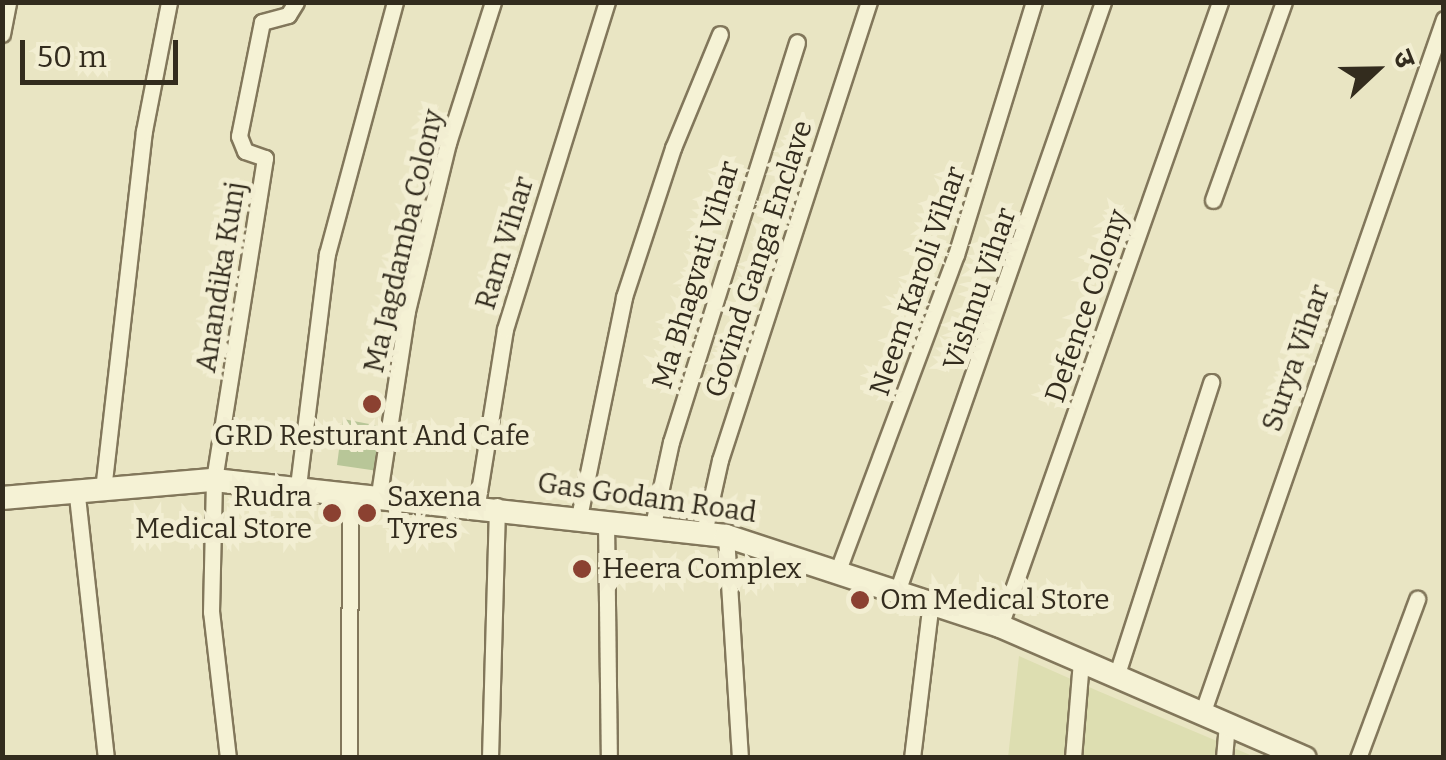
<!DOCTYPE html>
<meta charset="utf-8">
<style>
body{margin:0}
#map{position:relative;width:1446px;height:760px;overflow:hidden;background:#e9e5c3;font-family:Bitter,"Noto Sans Devanagari",serif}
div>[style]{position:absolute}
.farmland>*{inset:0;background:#dddeb1}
.green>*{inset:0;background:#b8c698}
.roads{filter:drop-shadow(2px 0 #82775b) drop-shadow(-2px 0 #82775b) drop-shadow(0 2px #82775b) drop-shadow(0 -2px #82775b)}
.street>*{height:15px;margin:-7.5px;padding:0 7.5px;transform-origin:7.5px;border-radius:7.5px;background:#f5f2d5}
.secondary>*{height:22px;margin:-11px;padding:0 11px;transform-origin:11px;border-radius:11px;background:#f5f2d5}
.dots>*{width:28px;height:28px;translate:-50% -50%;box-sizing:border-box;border:5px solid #f2eed2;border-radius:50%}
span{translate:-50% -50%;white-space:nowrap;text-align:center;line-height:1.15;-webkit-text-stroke:10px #f2eed2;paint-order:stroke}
.street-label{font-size:28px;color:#332c1e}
.poi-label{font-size:28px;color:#332c1e}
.right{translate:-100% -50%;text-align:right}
.left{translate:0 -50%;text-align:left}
.frame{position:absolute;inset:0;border:5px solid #332c1e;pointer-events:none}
.north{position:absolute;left:1326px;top:20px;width:100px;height:100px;-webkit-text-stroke:8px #f2eed2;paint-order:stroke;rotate:68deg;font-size:28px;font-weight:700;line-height:40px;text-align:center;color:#332c1e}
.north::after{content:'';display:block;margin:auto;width:35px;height:45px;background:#332c1e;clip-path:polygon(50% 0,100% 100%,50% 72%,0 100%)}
.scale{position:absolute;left:20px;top:40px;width:158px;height:45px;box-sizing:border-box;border:5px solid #332c1e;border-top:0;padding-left:12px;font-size:30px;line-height:35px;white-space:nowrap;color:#332c1e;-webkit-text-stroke:8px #f2eed2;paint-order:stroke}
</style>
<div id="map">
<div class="farmland">
<div style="clip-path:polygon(1019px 656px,1098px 691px,1255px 757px,1008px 758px)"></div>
</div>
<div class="green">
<div style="clip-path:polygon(343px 419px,385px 427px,378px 471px,337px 465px)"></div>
</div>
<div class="roads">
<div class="street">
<div style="left:2px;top:34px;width:33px;rotate:-79deg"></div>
<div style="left:1213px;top:200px;width:210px;rotate:-70.3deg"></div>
<div style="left:298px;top:486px;width:234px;rotate:-82.9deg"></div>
<div style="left:327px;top:254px;width:261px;rotate:-74.9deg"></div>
<div style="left:103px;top:490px;width:361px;rotate:-83.5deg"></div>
<div style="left:144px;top:131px;width:131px;rotate:-79deg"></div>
<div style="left:379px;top:494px;width:185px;rotate:-81.3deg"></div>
<div style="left:407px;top:311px;width:173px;rotate:-76.3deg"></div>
<div style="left:448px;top:143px;width:148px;rotate:-72.3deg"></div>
<div style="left:77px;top:496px;width:264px;rotate:83.7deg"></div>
<div style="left:477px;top:504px;width:177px;rotate:-80.9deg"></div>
<div style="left:505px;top:329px;width:343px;rotate:-72.7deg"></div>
<div style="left:579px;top:517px;width:225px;rotate:-78.4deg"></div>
<div style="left:624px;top:297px;width:157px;rotate:-71.8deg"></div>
<div style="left:673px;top:148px;width:123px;rotate:-67.6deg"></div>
<div style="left:606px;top:521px;width:237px;rotate:89.3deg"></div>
<div style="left:653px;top:525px;width:85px;rotate:-77.8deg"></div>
<div style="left:671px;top:442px;width:419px;rotate:-72.5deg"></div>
<div style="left:704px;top:532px;width:74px;rotate:-77.5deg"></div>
<div style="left:720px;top:460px;width:482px;rotate:-72deg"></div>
<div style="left:726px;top:536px;width:222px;rotate:86.4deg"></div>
<div style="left:838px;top:570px;width:336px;rotate:-69.5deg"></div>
<div style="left:956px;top:255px;width:265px;rotate:-72.9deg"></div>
<div style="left:898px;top:589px;width:622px;rotate:-70.75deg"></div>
<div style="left:1000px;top:626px;width:662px;rotate:-70.58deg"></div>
<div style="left:1116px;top:677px;width:310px;rotate:-72.1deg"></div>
<div style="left:1202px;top:714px;width:736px;rotate:-70.8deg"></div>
<div style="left:228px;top:758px;width:147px;rotate:-96.6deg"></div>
<div style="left:211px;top:612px;width:132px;rotate:-88.7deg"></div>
<div style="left:214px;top:480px;width:326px;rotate:-81deg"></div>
<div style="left:265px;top:158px;width:21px;rotate:-161deg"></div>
<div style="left:245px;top:151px;width:16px;rotate:-112deg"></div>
<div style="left:239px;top:136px;width:116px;rotate:-78.6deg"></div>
<div style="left:262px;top:22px;width:27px;rotate:-15deg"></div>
<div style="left:288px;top:15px;width:15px;rotate:-58deg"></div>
<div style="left:349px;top:758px;width:267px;rotate:-89.8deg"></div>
<div style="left:490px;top:758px;width:252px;rotate:-88.4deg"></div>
<div style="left:912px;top:758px;width:158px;rotate:-83.1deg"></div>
<div style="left:1073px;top:758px;width:97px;rotate:-85.3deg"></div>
<div style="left:1224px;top:758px;width:33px;rotate:-85deg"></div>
<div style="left:1358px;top:758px;width:170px;rotate:-69.6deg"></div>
</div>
<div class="secondary">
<div style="left:2px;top:498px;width:213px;rotate:-4.9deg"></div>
<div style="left:214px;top:480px;width:515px;rotate:6.24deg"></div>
<div style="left:726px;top:536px;width:288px;rotate:18.2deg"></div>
<div style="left:1000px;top:626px;width:332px;rotate:23.4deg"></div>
</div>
</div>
<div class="dots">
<div style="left:372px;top:404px;background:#8b4131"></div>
<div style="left:332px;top:513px;background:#8b4131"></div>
<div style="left:367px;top:513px;background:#8b4131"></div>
<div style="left:582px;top:569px;background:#8b4131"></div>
<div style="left:860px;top:600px;background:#8b4131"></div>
</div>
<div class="street-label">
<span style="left:404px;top:241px;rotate:-77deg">Ma Jagdamba Colony</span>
<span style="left:505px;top:243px;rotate:-73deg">Ram Vihar</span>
<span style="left:759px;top:259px;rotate:-72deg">Govind Ganga Enclave</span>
<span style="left:696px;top:275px;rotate:-73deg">Ma Bhagvati Vihar</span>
<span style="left:221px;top:277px;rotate:-81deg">Anandika Kunj</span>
<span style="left:918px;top:281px;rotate:-71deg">Neem Karoli Vihar</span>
<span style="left:980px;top:289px;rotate:-71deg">Vishnu Vihar</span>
<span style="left:1087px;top:306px;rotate:-71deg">Defence Colony</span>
<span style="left:1296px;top:358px;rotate:-71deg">Surya Vihar</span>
<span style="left:647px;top:498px;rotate:8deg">Gas Godam Road</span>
</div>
<div class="poi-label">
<span style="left:372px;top:436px">GRD Resturant And Cafe</span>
<span class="right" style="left:312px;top:513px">Rudra<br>Medical Store</span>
<span class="left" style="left:387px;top:513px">Saxena<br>Tyres</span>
<span class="left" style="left:602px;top:569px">Heera Complex</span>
<span class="left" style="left:880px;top:600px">Om Medical Store</span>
</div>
<div class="frame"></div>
<div class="north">उ</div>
<div class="scale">50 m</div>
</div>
